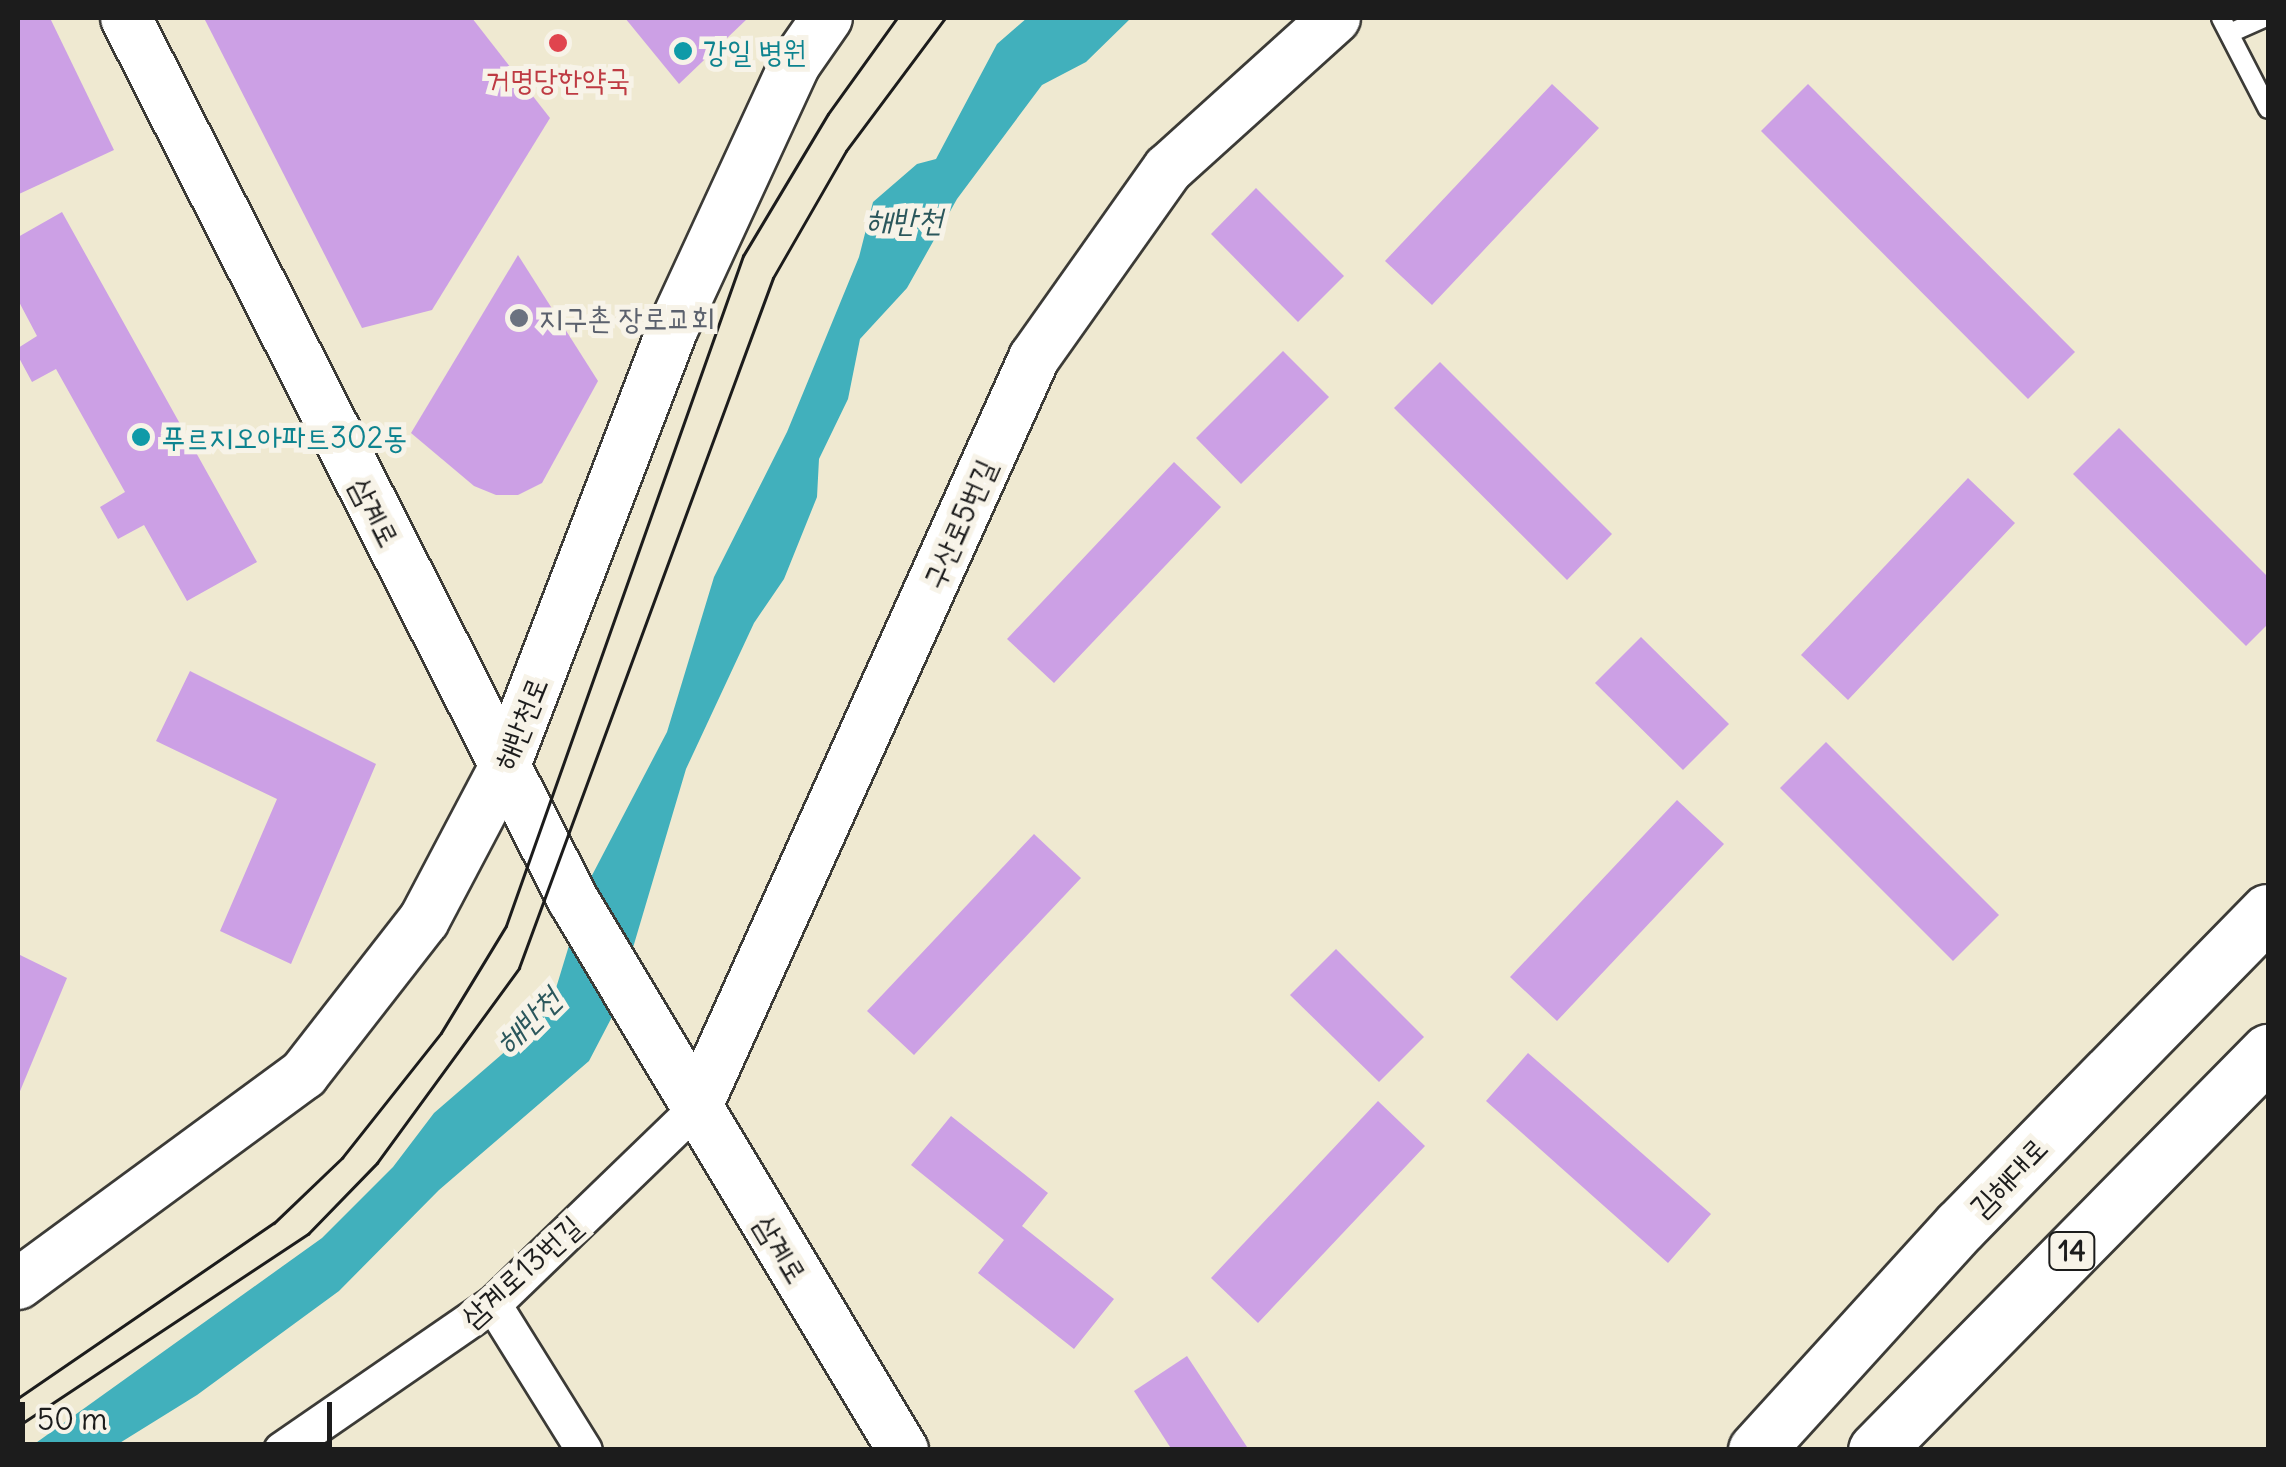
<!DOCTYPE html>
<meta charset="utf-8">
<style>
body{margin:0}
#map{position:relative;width:2286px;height:1467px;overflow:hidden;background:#efe9d1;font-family:Delius,"Poor Story",sans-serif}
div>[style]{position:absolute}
.water>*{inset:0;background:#41b0bc}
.building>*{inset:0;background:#cca0e5}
.roads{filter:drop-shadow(2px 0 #3c3b37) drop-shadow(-2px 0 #3c3b37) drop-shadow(0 2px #3c3b37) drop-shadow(0 -2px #3c3b37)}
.lane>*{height:18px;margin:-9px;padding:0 9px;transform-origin:9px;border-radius:9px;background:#fff}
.street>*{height:35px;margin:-17.5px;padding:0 17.5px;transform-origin:17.5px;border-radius:17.5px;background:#fff}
.secondary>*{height:50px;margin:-25px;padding:0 25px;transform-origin:25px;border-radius:25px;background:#fff}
.primary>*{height:55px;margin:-27.5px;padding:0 27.5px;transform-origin:27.5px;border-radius:27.5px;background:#fff}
.tram>*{height:2.5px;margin:-1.25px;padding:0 1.25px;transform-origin:1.25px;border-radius:1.25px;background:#1c1c1c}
.dots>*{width:28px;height:28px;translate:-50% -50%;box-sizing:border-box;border:5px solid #f7f3e8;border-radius:50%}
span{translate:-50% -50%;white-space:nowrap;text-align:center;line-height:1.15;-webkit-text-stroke:10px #f7f3e8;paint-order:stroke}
.shield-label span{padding:2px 8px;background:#f7f3e8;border:2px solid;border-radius:8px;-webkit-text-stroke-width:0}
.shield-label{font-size:28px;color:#1c1c1c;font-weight:700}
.culture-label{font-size:30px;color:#0d838f}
.left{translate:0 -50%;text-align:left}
.health-label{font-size:30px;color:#be3a42}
.worship-label{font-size:30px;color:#5b616d}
.street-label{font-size:30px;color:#1c1c1c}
.water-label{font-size:32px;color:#2b575c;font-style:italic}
.frame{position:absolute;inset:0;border:20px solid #1c1c1c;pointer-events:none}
.scale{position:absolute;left:20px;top:1402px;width:312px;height:45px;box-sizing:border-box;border:5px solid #1c1c1c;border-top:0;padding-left:12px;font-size:30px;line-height:35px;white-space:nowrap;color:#1c1c1c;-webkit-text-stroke:8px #f7f3e8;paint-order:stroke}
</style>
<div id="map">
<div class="water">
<div style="clip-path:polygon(1027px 18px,1131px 18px,1086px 62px,1042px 85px,957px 199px,907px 288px,860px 339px,848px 399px,819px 459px,817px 497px,784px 579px,754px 623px,686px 769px,613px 1015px,589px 1061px,439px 1190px,339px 1291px,197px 1395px,110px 1449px,26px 1450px,322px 1238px,393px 1167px,434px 1113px,508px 1049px,553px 998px,588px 883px,667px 732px,714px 577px,787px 432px,859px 257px,873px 202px,917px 164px,936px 159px,997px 44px)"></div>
</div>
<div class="building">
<div style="clip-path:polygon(18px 18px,50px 18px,114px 150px,19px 194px)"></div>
<div style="clip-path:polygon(204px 18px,472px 18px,550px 118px,432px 310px,362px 328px)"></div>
<div style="clip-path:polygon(625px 18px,748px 18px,679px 84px)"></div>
<div style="clip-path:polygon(1552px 84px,1599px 128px,1432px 305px,1385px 261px)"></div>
<div style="clip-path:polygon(1808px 84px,2075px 352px,2028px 399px,1761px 131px)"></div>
<div style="clip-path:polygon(1256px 188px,1344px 276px,1298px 322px,1211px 234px)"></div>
<div style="clip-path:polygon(62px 212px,257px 562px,187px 601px,144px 525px,118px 539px,100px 507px,125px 492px,56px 369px,32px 382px,18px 356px,18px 348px,37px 336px,18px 300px,18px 237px)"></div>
<div style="clip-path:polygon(518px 255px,598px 381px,542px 483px,518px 495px,496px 495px,474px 486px,411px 433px)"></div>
<div style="clip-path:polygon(1283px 351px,1329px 397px,1241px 484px,1196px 438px)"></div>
<div style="clip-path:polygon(1440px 362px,1612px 534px,1567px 580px,1394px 408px)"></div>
<div style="clip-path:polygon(2119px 428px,2268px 577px,2268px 624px,2246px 646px,2073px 474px)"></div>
<div style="clip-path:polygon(1174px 462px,1221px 507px,1054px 683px,1007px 639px)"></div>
<div style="clip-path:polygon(1968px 478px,2015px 523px,1848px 700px,1801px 655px)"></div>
<div style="clip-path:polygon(1641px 637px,1729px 724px,1683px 770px,1595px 683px)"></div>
<div style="clip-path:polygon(190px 671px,376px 764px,291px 964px,220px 931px,277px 799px,156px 741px)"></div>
<div style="clip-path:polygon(1826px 742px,1999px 915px,1953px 961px,1780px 788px)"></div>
<div style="clip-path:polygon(1677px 800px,1724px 844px,1557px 1021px,1510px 977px)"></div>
<div style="clip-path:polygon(1034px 834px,1081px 878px,914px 1055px,867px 1011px)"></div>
<div style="clip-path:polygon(1336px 949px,1424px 1037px,1379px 1082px,1290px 995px)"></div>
<div style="clip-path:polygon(18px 954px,67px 978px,18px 1096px)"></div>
<div style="clip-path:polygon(1528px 1053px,1711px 1214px,1668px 1263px,1486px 1101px)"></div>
<div style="clip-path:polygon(1378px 1101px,1425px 1146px,1258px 1323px,1211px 1278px)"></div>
<div style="clip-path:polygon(951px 1116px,1048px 1193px,1022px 1226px,1114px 1299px,1074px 1349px,978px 1273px,1004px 1240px,911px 1165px)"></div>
<div style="clip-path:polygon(1187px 1356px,1249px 1450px,1172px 1450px,1134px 1391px)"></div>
</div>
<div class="roads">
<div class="lane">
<div style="left:2221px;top:18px;width:102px;rotate:62.7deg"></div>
<div style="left:2230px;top:33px;width:37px;rotate:-24deg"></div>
</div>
<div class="street">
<div style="left:493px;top:1304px;width:172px;rotate:58.1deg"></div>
<div style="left:281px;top:1450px;width:257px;rotate:-34.6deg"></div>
<div style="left:493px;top:1304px;width:282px;rotate:-44deg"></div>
</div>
<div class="secondary">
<div style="left:126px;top:18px;width:987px;rotate:63.12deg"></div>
<div style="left:572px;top:898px;width:644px;rotate:59.05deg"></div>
<div style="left:696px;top:1108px;width:823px;rotate:-65.74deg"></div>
<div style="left:1034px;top:358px;width:232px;rotate:-54.7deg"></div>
<div style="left:1168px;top:169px;width:225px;rotate:-42.1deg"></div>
<div style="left:18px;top:1284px;width:355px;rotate:-36.3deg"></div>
<div style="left:304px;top:1074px;width:195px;rotate:-52.1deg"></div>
<div style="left:424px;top:920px;width:172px;rotate:-62.2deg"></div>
<div style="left:504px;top:768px;width:471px;rotate:-69deg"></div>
<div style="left:673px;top:328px;width:291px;rotate:-65.2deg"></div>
<div style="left:795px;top:64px;width:56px;rotate:-55.2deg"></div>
</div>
<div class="primary">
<div style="left:1756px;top:1450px;width:302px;rotate:-47.7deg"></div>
<div style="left:1959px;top:1227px;width:441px;rotate:-45.6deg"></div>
<div style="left:1876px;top:1450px;width:559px;rotate:-45.44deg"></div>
</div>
</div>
<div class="tram">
<div style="left:18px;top:1398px;width:310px;rotate:-34.4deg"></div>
<div style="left:274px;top:1223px;width:94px;rotate:-43.7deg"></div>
<div style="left:342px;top:1158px;width:159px;rotate:-51.6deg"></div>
<div style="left:441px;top:1033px;width:125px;rotate:-58.7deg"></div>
<div style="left:506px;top:926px;width:711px;rotate:-70.52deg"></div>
<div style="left:743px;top:256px;width:165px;rotate:-59.1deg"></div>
<div style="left:828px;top:114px;width:118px;rotate:-54.3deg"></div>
<div style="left:18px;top:1426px;width:348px;rotate:-33.5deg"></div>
<div style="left:308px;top:1234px;width:99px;rotate:-45.8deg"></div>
<div style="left:377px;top:1163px;width:241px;rotate:-53.9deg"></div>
<div style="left:519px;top:968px;width:735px;rotate:-69.79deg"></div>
<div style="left:773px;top:278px;width:146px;rotate:-60.1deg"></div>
<div style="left:846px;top:151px;width:166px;rotate:-53.3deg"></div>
</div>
<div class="dots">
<div style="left:558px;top:43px;background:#e0444e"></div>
<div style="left:683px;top:51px;background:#0f9aa8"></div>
<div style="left:519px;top:318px;background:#6b7280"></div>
<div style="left:141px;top:437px;background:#0f9aa8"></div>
</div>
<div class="shield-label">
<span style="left:2072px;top:1251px">14</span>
</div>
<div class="culture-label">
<span class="left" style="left:703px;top:51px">강일 병원</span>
<span class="left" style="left:161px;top:437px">푸르지오아파트302동</span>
</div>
<div class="health-label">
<span style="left:558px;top:79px">거명당한약국</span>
</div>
<div class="worship-label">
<span class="left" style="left:539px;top:318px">지구촌 장로교회</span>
</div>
<div class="street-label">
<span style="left:375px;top:512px;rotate:63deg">삼계로</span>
<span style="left:959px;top:524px;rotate:-66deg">구산로5번길</span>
<span style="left:520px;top:723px;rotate:-68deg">해반천로</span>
<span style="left:2008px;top:1177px;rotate:-46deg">김해대로</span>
<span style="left:781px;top:1249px;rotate:59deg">삼계로</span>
<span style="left:521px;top:1271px;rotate:-42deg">삼계로13번길</span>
</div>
<div class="water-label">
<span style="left:904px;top:220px">해반천</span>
<span style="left:528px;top:1021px;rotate:-45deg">해반천</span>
</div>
<div class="frame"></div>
<div class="scale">50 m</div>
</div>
